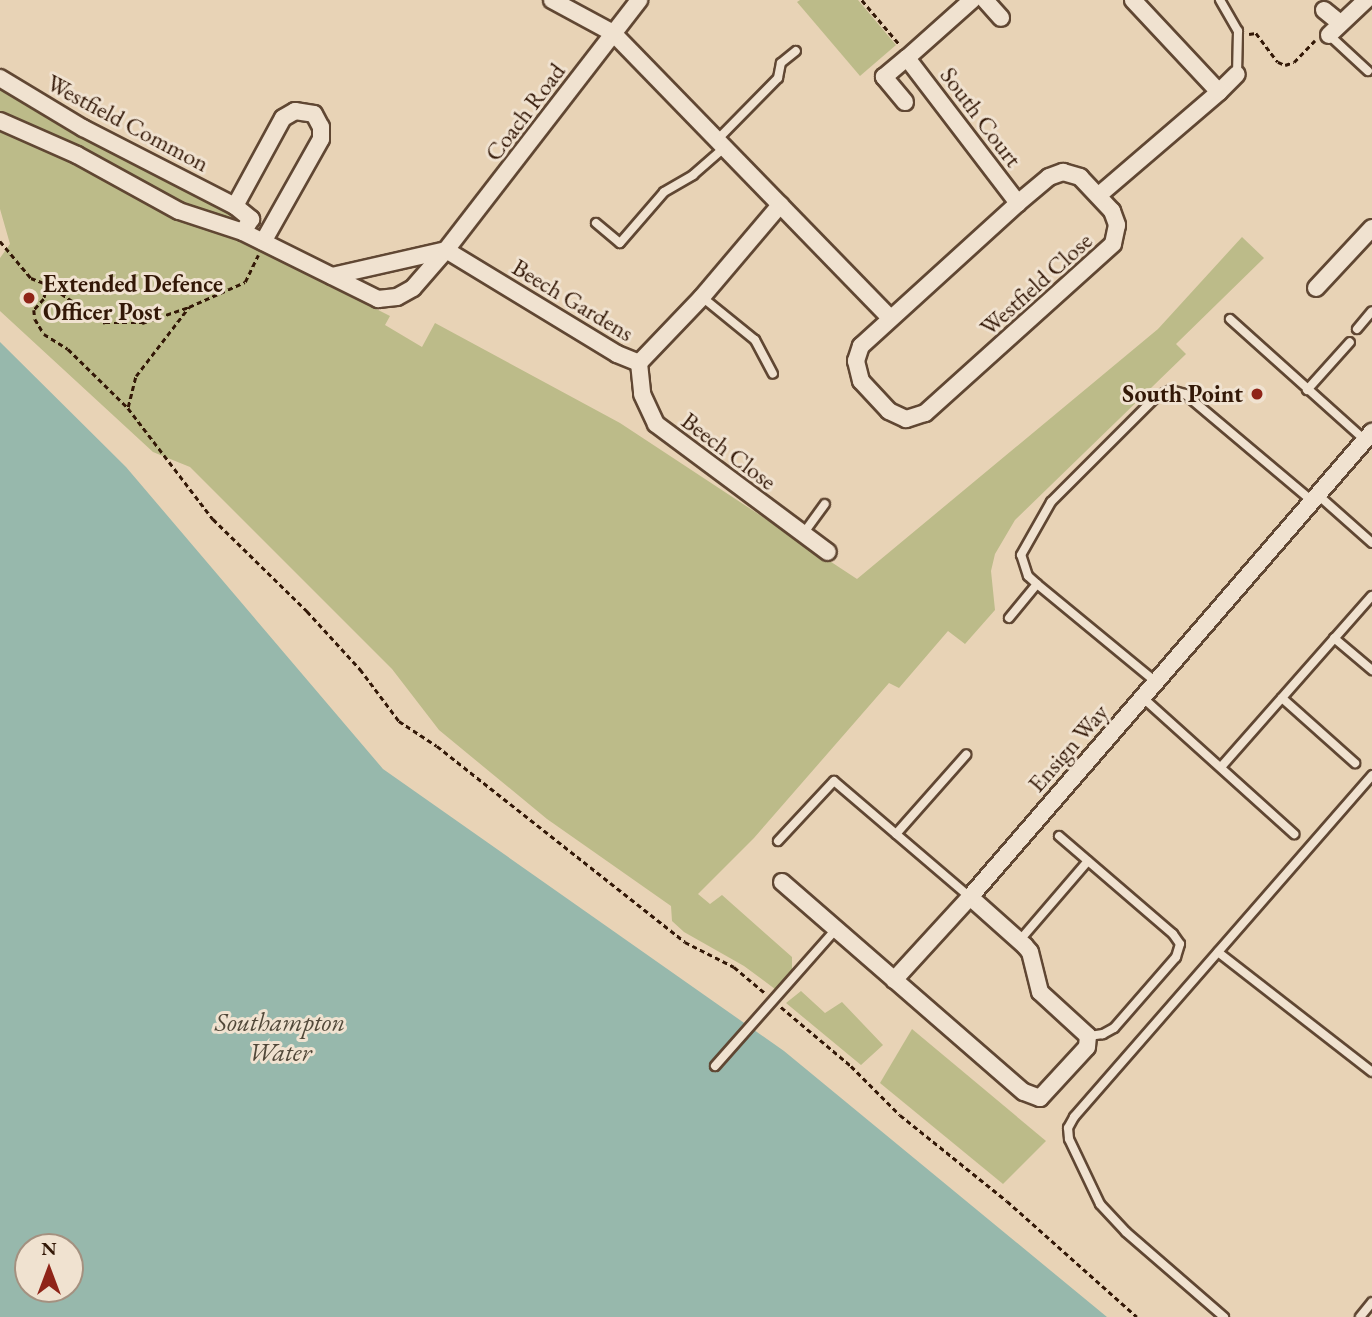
<!DOCTYPE html>
<style>
body{margin:0}
#map{position:relative;width:1372px;height:1317px;overflow:hidden;background:#e8d3b6;font-family:"EB Garamond",serif}
div>[style]{position:absolute}
.green>*{inset:0;background:#bcbb89}
.water>*{inset:0;background:#97b8ac}
.path>*{height:2.5px;margin-top:-1.25px;transform-origin:0;background:repeating-linear-gradient(90deg,#331807 0 5px,transparent 0 8.5px)}
.roads{filter:drop-shadow(2px 0 #604733) drop-shadow(-2px 0 #604733) drop-shadow(0 2px #604733) drop-shadow(0 -2px #604733)}
.service>*{height:8px;margin:-4px;padding:0 4px;transform-origin:4px;border-radius:4px;background:#f0e2d0}
.minor>*{height:16px;margin:-8px;padding:0 8px;transform-origin:8px;border-radius:8px;background:#f0e2d0}
.dots>*{width:19px;height:19px;translate:-50% -50%;box-sizing:border-box;border:4px solid #f0e2d0;border-radius:50%}
span{translate:-50% -50%;white-space:nowrap;text-align:center;line-height:1.15;-webkit-text-stroke:6px #f0e2d0;paint-order:stroke}
.street-label{font-size:24px;color:#331807}
.poi-label{font-size:24px;color:#331807;font-weight:700}
.left{translate:0 -50%;text-align:left}
.right{translate:-100% -50%;text-align:right}
.water-label{font-size:26px;color:#514839;font-style:italic}
.north{position:absolute;left:14px;top:1233px;width:70px;height:70px;box-sizing:border-box;background:#f0e2d0;border:2px solid #a49180;border-radius:50%;rotate:0deg;font-size:19px;font-weight:700;line-height:28px;text-align:center;color:#331807}
.north::after{content:'';display:block;margin:auto;width:24px;height:32px;background:#8f2418;clip-path:polygon(50% 0,100% 100%,50% 72%,0 100%)}
</style>
<div id="map">
<div class="green">
<div style="clip-path:polygon(800px 0,858px 0,896px 45px,860px 76px,797px 2px)"></div>
<div style="clip-path:polygon(0 83px,236px 213px,244px 238px,264px 252px,390px 316px,385px 325px,422px 347px,435px 323px,620px 423px,857px 579px,1158px 329px,1242px 237px,1264px 258px,1176px 344px,1186px 354px,1015px 520px,995px 554px,991px 571px,995px 610px,965px 644px,948px 631px,899px 688px,889px 683px,754px 838px,698px 894px,710px 904px,722px 895px,792px 957px,792px 970px,775px 989px,744px 966px,684px 932px,672px 921px,671px 906px,547px 819px,439px 730px,392px 669px,190px 467px,153px 452px,0 311px,0 258px,10px 244px,0 209px)"></div>
<div style="clip-path:polygon(801px 991px,825px 1013px,842px 1002px,883px 1045px,861px 1065px,786px 1003px)"></div>
<div style="clip-path:polygon(912px 1029px,1046px 1141px,1003px 1184px,880px 1083px)"></div>
</div>
<div class="water">
<div style="clip-path:polygon(evenodd,0 342px,126px 467px,383px 769px,784px 1051px,1107px 1317px,0 1317px,0 342px,28px 1247px,70px 1247px,70px 1289px,28px 1289px,28px 1247px)"></div>
</div>
<div class="path">
<div style="left:862px;top:0;width:59px;rotate:49.8deg"></div>
<div style="left:1249px;top:34px;width:7px;rotate:-8deg"></div>
<div style="left:1256px;top:33px;width:36px;rotate:53deg"></div>
<div style="left:1278px;top:62px;width:8px;rotate:23deg"></div>
<div style="left:1285px;top:65px;width:9px;rotate:-18deg"></div>
<div style="left:1294px;top:62px;width:30px;rotate:-46deg"></div>
<div style="left:0;top:241px;width:48px;rotate:50deg"></div>
<div style="left:31px;top:278px;width:17px;rotate:21deg"></div>
<div style="left:47px;top:284px;width:15px;rotate:101deg"></div>
<div style="left:44px;top:299px;width:15px;rotate:132deg"></div>
<div style="left:34px;top:310px;width:9px;rotate:84deg"></div>
<div style="left:35px;top:319px;width:17px;rotate:59deg"></div>
<div style="left:44px;top:334px;width:28px;rotate:32deg"></div>
<div style="left:68px;top:349px;width:84px;rotate:44.5deg"></div>
<div style="left:128px;top:408px;width:140px;rotate:52.6deg"></div>
<div style="left:213px;top:519px;width:132px;rotate:44.4deg"></div>
<div style="left:307px;top:611px;width:79px;rotate:47.6deg"></div>
<div style="left:360px;top:669px;width:65px;rotate:53.1deg"></div>
<div style="left:399px;top:721px;width:45px;rotate:33.3deg"></div>
<div style="left:437px;top:746px;width:316px;rotate:38.3deg"></div>
<div style="left:685px;top:942px;width:55px;rotate:27deg"></div>
<div style="left:734px;top:967px;width:40px;rotate:40deg"></div>
<div style="left:47px;top:284px;width:70px;rotate:33.9deg"></div>
<div style="left:105px;top:323px;width:37px"></div>
<div style="left:142px;top:323px;width:50px;rotate:-18.8deg"></div>
<div style="left:128px;top:407px;width:32px;rotate:-76deg"></div>
<div style="left:136px;top:376px;width:87px;rotate:-52.5deg"></div>
<div style="left:189px;top:307px;width:61px;rotate:-24.1deg"></div>
<div style="left:245px;top:282px;width:30px;rotate:-64deg"></div>
<div style="left:781px;top:1007px;width:92px;rotate:40.1deg"></div>
<div style="left:851px;top:1066px;width:69px;rotate:45deg"></div>
<div style="left:900px;top:1115px;width:137px;rotate:38.8deg"></div>
<div style="left:1007px;top:1201px;width:174px;rotate:41.7deg"></div>
</div>
<div class="roads">
<div class="service">
<div style="left:1220px;top:0;width:36px;rotate:60deg"></div>
<div style="left:1238px;top:31px;width:43px;rotate:91.3deg"></div>
<div style="left:1329px;top:35px;width:53px;rotate:42.7deg"></div>
<div style="left:717px;top:140px;width:87px;rotate:-45.5deg"></div>
<div style="left:778px;top:78px;width:15px;rotate:-79deg"></div>
<div style="left:781px;top:63px;width:19px;rotate:-39deg"></div>
<div style="left:596px;top:223px;width:31px;rotate:40deg"></div>
<div style="left:620px;top:243px;width:67px;rotate:-49.2deg"></div>
<div style="left:664px;top:192px;width:34px;rotate:-30deg"></div>
<div style="left:693px;top:175px;width:41px;rotate:-41.1deg"></div>
<div style="left:702px;top:297px;width:68px;rotate:39.1deg"></div>
<div style="left:755px;top:340px;width:38px;rotate:62deg"></div>
<div style="left:1230px;top:319px;width:181px;rotate:41.9deg"></div>
<div style="left:1357px;top:329px;width:23px;rotate:-50deg"></div>
<div style="left:1307px;top:390px;width:64px;rotate:-48.1deg"></div>
<div style="left:1318px;top:495px;width:72px;rotate:41.6deg"></div>
<div style="left:803px;top:534px;width:37px;rotate:-54deg"></div>
<div style="left:1037px;top:584px;width:12px;rotate:-138deg"></div>
<div style="left:1028px;top:576px;width:22px;rotate:-108deg"></div>
<div style="left:1021px;top:555px;width:61px;rotate:-60.5deg"></div>
<div style="left:1051px;top:502px;width:148px;rotate:-45deg"></div>
<div style="left:1156px;top:397px;width:17px;rotate:-25deg"></div>
<div style="left:1171px;top:390px;width:15px;rotate:16deg"></div>
<div style="left:1185px;top:394px;width:166px;rotate:40.1deg"></div>
<div style="left:1009px;top:618px;width:44px;rotate:-50.5deg"></div>
<div style="left:1037px;top:584px;width:154px;rotate:39.5deg"></div>
<div style="left:1334px;top:638px;width:50px;rotate:40.1deg"></div>
<div style="left:1142px;top:697px;width:205px;rotate:42deg"></div>
<div style="left:1282px;top:698px;width:98px;rotate:41.7deg"></div>
<div style="left:1221px;top:767px;width:228px;rotate:-48.6deg"></div>
<div style="left:896px;top:834px;width:106px;rotate:-48.5deg"></div>
<div style="left:1059px;top:836px;width:150px;rotate:40.7deg"></div>
<div style="left:1173px;top:934px;width:12px;rotate:55deg"></div>
<div style="left:1180px;top:944px;width:14px;rotate:107deg"></div>
<div style="left:1176px;top:957px;width:94px;rotate:131.1deg"></div>
<div style="left:1114px;top:1028px;width:13px;rotate:151deg"></div>
<div style="left:1103px;top:1034px;width:15px;rotate:172deg"></div>
<div style="left:778px;top:841px;width:82px;rotate:-47deg"></div>
<div style="left:834px;top:781px;width:179px;rotate:40.5deg"></div>
<div style="left:1020px;top:940px;width:104px;rotate:-49.3deg"></div>
<div style="left:1218px;top:952px;width:195px;rotate:37.9deg"></div>
<div style="left:715px;top:1066px;width:183px;rotate:-48.5deg"></div>
<div style="left:1224px;top:1317px;width:130px;rotate:-139.1deg"></div>
<div style="left:1126px;top:1232px;width:38px;rotate:-133deg"></div>
<div style="left:1100px;top:1204px;width:72px;rotate:-115.5deg"></div>
<div style="left:1069px;top:1139px;width:11px;rotate:-95deg"></div>
<div style="left:1068px;top:1128px;width:13px;rotate:-61deg"></div>
<div style="left:1074px;top:1117px;width:454px;rotate:-48.9deg"></div>
<div style="left:1360px;top:1317px;width:19px;rotate:-51deg"></div>
</div>
<div class="minor">
<div style="left:552px;top:0;width:69px;rotate:28.4deg"></div>
<div style="left:613px;top:33px;width:396px;rotate:45.8deg"></div>
<div style="left:972px;top:0;width:87px;rotate:138.3deg"></div>
<div style="left:907px;top:58px;width:183px;rotate:52.6deg"></div>
<div style="left:985px;top:0;width:24px;rotate:48deg"></div>
<div style="left:1324px;top:10px;width:21px;rotate:39deg"></div>
<div style="left:1329px;top:35px;width:51px;rotate:-43.4deg"></div>
<div style="left:0;top:78px;width:97px;rotate:31.1deg"></div>
<div style="left:83px;top:128px;width:171px;rotate:27.2deg"></div>
<div style="left:235px;top:206px;width:21px;rotate:39deg"></div>
<div style="left:251px;top:219px;width:15px;rotate:122deg"></div>
<div style="left:243px;top:232px;width:151px;rotate:26.4deg"></div>
<div style="left:378px;top:299px;width:19px;rotate:-6deg"></div>
<div style="left:397px;top:297px;width:18px;rotate:-29deg"></div>
<div style="left:413px;top:288px;width:50px;rotate:-49deg"></div>
<div style="left:446px;top:250px;width:316px;rotate:-52.3deg"></div>
<div style="left:1219px;top:92px;width:25px;rotate:-45deg"></div>
<div style="left:905px;top:102px;width:33px;rotate:-130deg"></div>
<div style="left:884px;top:77px;width:30px;rotate:-40deg"></div>
<div style="left:0;top:121px;width:84px;rotate:23.8deg"></div>
<div style="left:77px;top:155px;width:116px;rotate:28.8deg"></div>
<div style="left:179px;top:211px;width:67px;rotate:18.2deg"></div>
<div style="left:1063px;top:172px;width:18px;rotate:16deg"></div>
<div style="left:1080px;top:177px;width:47px;rotate:46.7deg"></div>
<div style="left:1112px;top:211px;width:15px;rotate:70deg"></div>
<div style="left:1117px;top:225px;width:19px;rotate:102deg"></div>
<div style="left:1113px;top:244px;width:253px;rotate:138deg"></div>
<div style="left:925px;top:413px;width:20px;rotate:162deg"></div>
<div style="left:906px;top:419px;width:19px;rotate:-155deg"></div>
<div style="left:889px;top:411px;width:41px;rotate:-133deg"></div>
<div style="left:861px;top:381px;width:21px;rotate:-104deg"></div>
<div style="left:856px;top:361px;width:16px;rotate:-72deg"></div>
<div style="left:861px;top:346px;width:212px;rotate:-42.3deg"></div>
<div style="left:1018px;top:203px;width:40px;rotate:-40deg"></div>
<div style="left:1049px;top:177px;width:15px;rotate:-20deg"></div>
<div style="left:1099px;top:195px;width:158px;rotate:-40.6deg"></div>
<div style="left:1219px;top:92px;width:126px;rotate:-133.1deg"></div>
<div style="left:235px;top:206px;width:100px;rotate:-61.4deg"></div>
<div style="left:283px;top:118px;width:14px;rotate:-30deg"></div>
<div style="left:295px;top:111px;width:19px;rotate:9deg"></div>
<div style="left:314px;top:114px;width:15px;rotate:62deg"></div>
<div style="left:321px;top:127px;width:12px;rotate:90deg"></div>
<div style="left:321px;top:139px;width:118px;rotate:119.4deg"></div>
<div style="left:332px;top:276px;width:117px;rotate:-12.8deg"></div>
<div style="left:446px;top:250px;width:200px;rotate:31.3deg"></div>
<div style="left:617px;top:354px;width:24px;rotate:22deg"></div>
<div style="left:639px;top:363px;width:91px;rotate:-46.3deg"></div>
<div style="left:702px;top:297px;width:121px;rotate:-49.7deg"></div>
<div style="left:1316px;top:288px;width:82px;rotate:-47deg"></div>
<div style="left:639px;top:363px;width:31px;rotate:84deg"></div>
<div style="left:642px;top:394px;width:33px;rotate:65deg"></div>
<div style="left:656px;top:424px;width:214px;rotate:36.7deg"></div>
<div style="left:782px;top:882px;width:320px;rotate:41deg"></div>
<div style="left:1024px;top:1092px;width:17px;rotate:21deg"></div>
<div style="left:1040px;top:1098px;width:69px;rotate:-47.3deg"></div>
<div style="left:1087px;top:1047px;width:11px;rotate:-85deg"></div>
<div style="left:1088px;top:1036px;width:65px;rotate:-137.5deg"></div>
<div style="left:1040px;top:992px;width:41px;rotate:-104deg"></div>
<div style="left:1030px;top:952px;width:8px;rotate:-130deg"></div>
<div style="left:1025px;top:946px;width:74px;rotate:-138.3deg"></div>
<div style="left:894px;top:980px;width:113px;rotate:-47.5deg"></div>
<div style="left:970px;top:897px;width:615px;rotate:-49.16deg"></div>
</div>
</div>
<div class="dots">
<div style="left:29px;top:298px;background:#8f2418"></div>
<div style="left:1257px;top:394px;background:#8f2418"></div>
</div>
<div class="street-label">
<span style="left:525px;top:112px;rotate:-53deg">Coach Road</span>
<span style="left:981px;top:117px;rotate:53deg">South Court</span>
<span style="left:128px;top:123px;rotate:28deg">Westfield Common</span>
<span style="left:1036px;top:284px;rotate:-42deg">Westfield Close</span>
<span style="left:573px;top:300px;rotate:31deg">Beech Gardens</span>
<span style="left:729px;top:451px;rotate:37deg">Beech Close</span>
<span style="left:1068px;top:748px;rotate:-49deg">Ensign Way</span>
</div>
<div class="poi-label">
<span class="left" style="left:43px;top:298px">Extended Defence<br>Officer Post</span>
<span class="right" style="left:1243px;top:394px">South Point</span>
</div>
<div class="water-label">
<span style="left:280px;top:1038px">Southampton<br>Water</span>
</div>
<div class="north">N</div>
</div>
